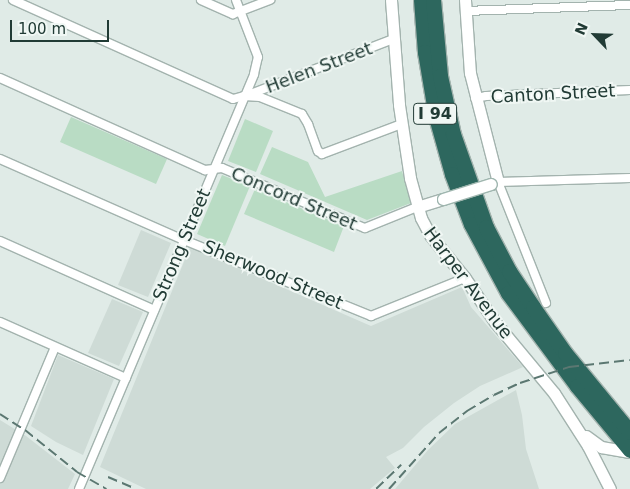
<!DOCTYPE html>
<style>
body{margin:0}
#map{position:relative;width:630px;height:489px;overflow:hidden;background:#e0ebe7;font-family:"DejaVu Sans",sans-serif}
div>[style]{position:absolute}
.built>*{inset:0;background:#cedbd6}
.green>*{inset:0;background:#b9dcc4}
.roads{filter:drop-shadow(1px 0 #a3b3ae) drop-shadow(-1px 0 #a3b3ae) drop-shadow(0 1px #a3b3ae) drop-shadow(0 -1px #a3b3ae)}
.street>*{height:8px;margin:-4px;padding:0 4px;transform-origin:4px;border-radius:4px;background:#fff}
.secondary>*{height:11px;margin:-5.5px;padding:0 5.5px;transform-origin:5.5px;border-radius:5.5px;background:#fff}
.highway>*{height:15px;margin:-7.5px;padding:0 7.5px;transform-origin:7.5px;border-radius:7.5px;background:#2d675e}
.rail>*{height:2px;margin-top:-1px;transform-origin:0;background:repeating-linear-gradient(90deg,#5b7771 0 10px,transparent 0 15px)}
.bridges{filter:drop-shadow(1px 0 #9fb6af) drop-shadow(-1px 0 #9fb6af) drop-shadow(0 1px #9fb6af) drop-shadow(0 -1px #9fb6af)}
.secondary-bridge>*{height:11px;margin:-5.5px;padding:0 5.5px;transform-origin:5.5px;border-radius:5.5px;background:#fff}
span{translate:-50% -50%;white-space:nowrap;text-align:center;line-height:1.15;-webkit-text-stroke:4px #f0f7f4;paint-order:stroke}
.shield-label span{padding:1px 4px;background:#f0f7f4;border:1px solid;border-radius:4px;-webkit-text-stroke-width:0}
.shield-label{font-size:16px;color:#213b35;font-weight:700}
.street-label{font-size:18px;color:#213b35}
.north{position:absolute;left:570px;top:10px;width:50px;height:50px;-webkit-text-stroke:4px #f0f7f4;paint-order:stroke;rotate:294deg;font-size:14px;font-weight:700;line-height:20px;text-align:center;color:#213b35}
.north::after{content:'';display:block;margin:auto;width:18px;height:22px;background:#213b35;clip-path:polygon(50% 0,100% 100%,50% 72%,0 100%)}
.scale{position:absolute;left:10px;top:20px;width:99px;height:22px;box-sizing:border-box;border:2px solid #213b35;border-top:0;padding-left:6px;font-size:15px;line-height:18px;white-space:nowrap;color:#213b35;-webkit-text-stroke:4px #f0f7f4;paint-order:stroke}
</style>
<div id="map">
<div class="built">
<div style="clip-path:polygon(141px 230px,171px 243px,148px 297px,118px 285px)"></div>
<div style="clip-path:polygon(190px 247px,371px 326px,462px 287px,471px 307px,523px 367px,480px 386px,454px 403px,424px 427px,403px 448px,386px 457px,395px 468px,370px 489px,146px 489px,100px 467px)"></div>
<div style="clip-path:polygon(112px 299px,143px 312px,119px 366px,88px 353px)"></div>
<div style="clip-path:polygon(58px 355px,114px 379px,83px 455px,56px 442px,31px 426px)"></div>
<div style="clip-path:polygon(516px 390px,522px 415px,526px 449px,539px 489px,395px 489px,428px 450px,455px 424px)"></div>
<div style="clip-path:polygon(0 420px,26px 436px,75px 474px,68px 489px,0 489px)"></div>
</div>
<div class="green">
<div style="clip-path:polygon(71px 117px,167px 159px,156px 184px,60px 142px)"></div>
<div style="clip-path:polygon(245px 119px,273px 131px,256px 172px,228px 161px)"></div>
<div style="clip-path:polygon(272px 147px,308px 162px,325px 197px,402px 171px,411px 203px,367px 220px,260px 174px)"></div>
<div style="clip-path:polygon(222px 175px,250px 186px,225px 246px,197px 234px)"></div>
<div style="clip-path:polygon(255px 189px,344px 226px,334px 252px,244px 214px)"></div>
</div>
<div class="roads">
<div class="street">
<div style="left:13px;top:0;width:241px;rotate:24.2deg"></div>
<div style="left:233px;top:99px;width:11px;rotate:-15deg"></div>
<div style="left:201px;top:0;width:35px;rotate:24deg"></div>
<div style="left:233px;top:14px;width:40px;rotate:-21deg"></div>
<div style="left:465px;top:11px;width:165px;rotate:-2.1deg"></div>
<div style="left:0;top:78px;width:225px;rotate:24.2deg"></div>
<div style="left:205px;top:170px;width:17px;rotate:-7deg"></div>
<div style="left:222px;top:168px;width:155px;rotate:22.8deg"></div>
<div style="left:365px;top:228px;width:56px;rotate:-22deg"></div>
<div style="left:248px;top:95px;width:155px;rotate:-21.1deg"></div>
<div style="left:244px;top:96px;width:16px;rotate:4deg"></div>
<div style="left:260px;top:97px;width:45px;rotate:22deg"></div>
<div style="left:302px;top:114px;width:12px;rotate:59deg"></div>
<div style="left:308px;top:124px;width:29px;rotate:70deg"></div>
<div style="left:318px;top:151px;width:5px;rotate:37deg"></div>
<div style="left:322px;top:154px;width:85px;rotate:-20.6deg"></div>
<div style="left:475px;top:98px;width:11px;rotate:-10deg"></div>
<div style="left:486px;top:96px;width:144px;rotate:-2.4deg"></div>
<div style="left:0;top:159px;width:201px;rotate:23.8deg"></div>
<div style="left:184px;top:240px;width:202px;rotate:22.1deg"></div>
<div style="left:371px;top:316px;width:101px;rotate:-22deg"></div>
<div style="left:0;top:241px;width:169px;rotate:24.1deg"></div>
<div style="left:546px;top:303px;width:130px;rotate:-111.6deg"></div>
<div style="left:498px;top:182px;width:132px;rotate:-1.7deg"></div>
<div style="left:0;top:322px;width:138px;rotate:24deg"></div>
<div style="left:0;top:478px;width:142px;rotate:-67.2deg"></div>
<div style="left:79px;top:489px;width:450px;rotate:-67.1deg"></div>
<div style="left:254px;top:74px;width:17px;rotate:-77deg"></div>
<div style="left:258px;top:57px;width:61px;rotate:-111.1deg"></div>
</div>
<div class="secondary">
<div style="left:391px;top:0;width:105px;rotate:85.6deg"></div>
<div style="left:399px;top:105px;width:74px;rotate:81.4deg"></div>
<div style="left:410px;top:178px;width:41px;rotate:74.6deg"></div>
<div style="left:421px;top:218px;width:19px;rotate:62deg"></div>
<div style="left:430px;top:235px;width:55px;rotate:50.9deg"></div>
<div style="left:465px;top:278px;width:53px;rotate:55.7deg"></div>
<div style="left:495px;top:322px;width:92px;rotate:50.3deg"></div>
<div style="left:554px;top:393px;width:63px;rotate:57.3deg"></div>
<div style="left:588px;top:446px;width:48px;rotate:62.9deg"></div>
<div style="left:465px;top:0;width:73px;rotate:86.1deg"></div>
<div style="left:470px;top:73px;width:113px;rotate:75.6deg"></div>
<div style="left:498px;top:182px;width:7px;rotate:164deg"></div>
<div style="left:417px;top:207px;width:27px;rotate:-17deg"></div>
<div style="left:586px;top:436px;width:19px;rotate:36deg"></div>
<div style="left:601px;top:447px;width:29px;rotate:10deg"></div>
</div>
<div class="highway">
<div style="left:421px;top:0;width:52px;rotate:85.6deg"></div>
<div style="left:425px;top:52px;width:66px;rotate:80.4deg"></div>
<div style="left:436px;top:117px;width:59px;rotate:74.3deg"></div>
<div style="left:452px;top:174px;width:53px;rotate:69.2deg"></div>
<div style="left:471px;top:224px;width:78px;rotate:61.8deg"></div>
<div style="left:508px;top:293px;width:116px;rotate:53.4deg"></div>
<div style="left:577px;top:386px;width:83px;rotate:50.4deg"></div>
<div style="left:433px;top:0;width:76px;rotate:84.7deg"></div>
<div style="left:440px;top:76px;width:59px;rotate:77.4deg"></div>
<div style="left:453px;top:134px;width:99px;rotate:70.5deg"></div>
<div style="left:486px;top:227px;width:50px;rotate:62.4deg"></div>
<div style="left:509px;top:271px;width:43px;rotate:56.3deg"></div>
<div style="left:533px;top:307px;width:56px;rotate:55.2deg"></div>
<div style="left:565px;top:353px;width:102px;rotate:50.6deg"></div>
</div>
</div>
<div class="rail">
<div style="left:0;top:414px;width:30px;rotate:33deg"></div>
<div style="left:25px;top:430px;width:67px;rotate:38.9deg"></div>
<div style="left:77px;top:472px;width:34px;rotate:30deg"></div>
<div style="left:108px;top:477px;width:30px;rotate:23deg"></div>
<div style="left:376px;top:489px;width:35px;rotate:-44deg"></div>
<div style="left:389px;top:489px;width:75px;rotate:-48.2deg"></div>
<div style="left:439px;top:433px;width:36px;rotate:-38deg"></div>
<div style="left:467px;top:411px;width:31px;rotate:-31deg"></div>
<div style="left:494px;top:395px;width:29px;rotate:-25deg"></div>
<div style="left:520px;top:383px;width:52px;rotate:-18.1deg"></div>
<div style="left:569px;top:367px;width:61px;rotate:-6.5deg"></div>
</div>
<div class="bridges">
<div class="secondary-bridge">
<div style="left:443px;top:199px;width:50px;rotate:-17.4deg"></div>
</div>
</div>
<div class="shield-label">
<span style="left:435px;top:114px">I 94</span>
</div>
<div class="street-label">
<span style="left:319px;top:68px;rotate:-21deg">Helen Street</span>
<span style="left:553px;top:94px;rotate:-3deg">Canton Street</span>
<span style="left:294px;top:199px;rotate:23deg">Concord Street</span>
<span style="left:182px;top:245px;rotate:-67deg">Strong Street</span>
<span style="left:273px;top:275px;rotate:23deg">Sherwood Street</span>
<span style="left:468px;top:283px;rotate:53deg">Harper Avenue</span>
</div>
<div class="north">N</div>
<div class="scale">100 m</div>
</div>
